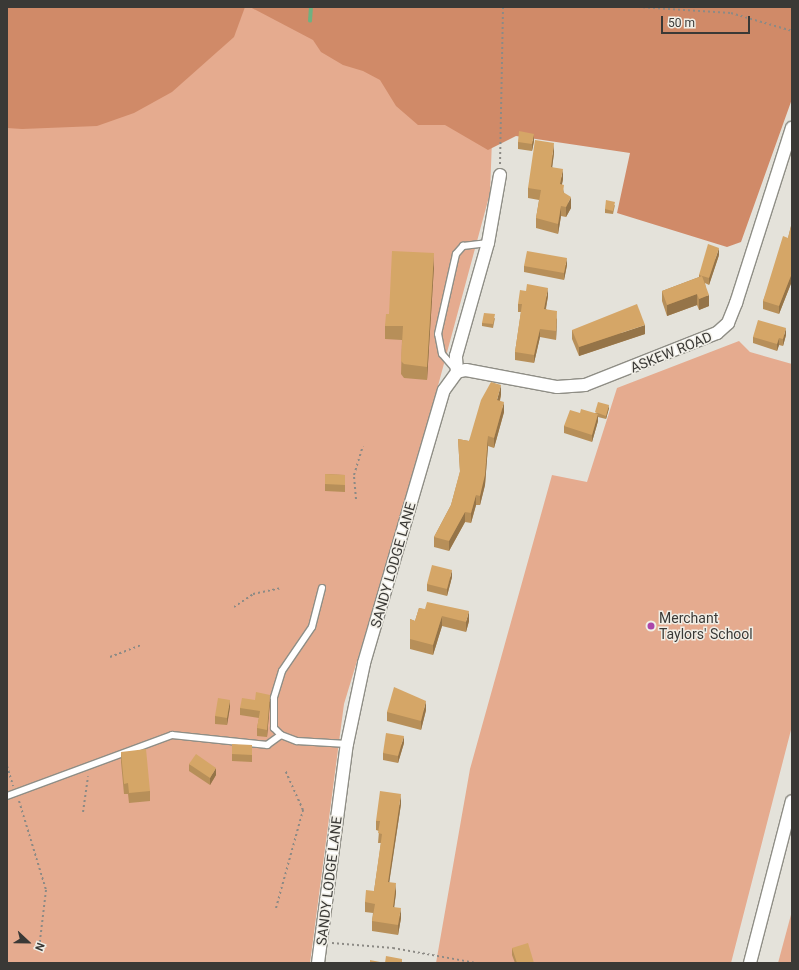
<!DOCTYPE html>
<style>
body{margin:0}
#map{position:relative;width:799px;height:970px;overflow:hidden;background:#e4e2da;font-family:Roboto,sans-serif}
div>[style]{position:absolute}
.green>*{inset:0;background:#e5ab8f}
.forest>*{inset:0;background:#d08a68}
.stream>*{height:3.5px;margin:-1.75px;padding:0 1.75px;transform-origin:1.75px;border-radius:1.75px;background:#6fb181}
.path>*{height:2px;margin-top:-1px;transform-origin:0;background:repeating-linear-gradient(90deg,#8c8a85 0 2px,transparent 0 5px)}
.roads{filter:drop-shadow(1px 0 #8f8e86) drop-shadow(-1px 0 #8f8e86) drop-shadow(0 1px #8f8e86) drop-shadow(0 -1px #8f8e86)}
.lane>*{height:6px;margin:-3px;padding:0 3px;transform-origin:3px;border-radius:3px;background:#fff}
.street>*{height:12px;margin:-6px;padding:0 6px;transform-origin:6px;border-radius:6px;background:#fff}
.wall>*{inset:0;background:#b78f59}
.shaded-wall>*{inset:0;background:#957448}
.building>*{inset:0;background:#d5a667}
.dots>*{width:11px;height:11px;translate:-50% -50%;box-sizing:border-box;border:2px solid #f1efe7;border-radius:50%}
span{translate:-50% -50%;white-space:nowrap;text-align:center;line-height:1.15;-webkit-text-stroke:3px #f1efe7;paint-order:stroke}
.street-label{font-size:14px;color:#3a3936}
.poi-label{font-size:14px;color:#3a3936}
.left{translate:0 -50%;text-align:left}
.frame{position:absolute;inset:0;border:8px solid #3a3936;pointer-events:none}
.north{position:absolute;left:8px;top:922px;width:40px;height:40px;-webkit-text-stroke:3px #f1efe7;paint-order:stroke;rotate:112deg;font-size:11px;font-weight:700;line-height:16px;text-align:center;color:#3a3936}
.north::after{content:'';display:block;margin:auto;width:14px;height:18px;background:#3a3936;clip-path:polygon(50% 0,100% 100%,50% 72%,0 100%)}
.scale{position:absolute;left:661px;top:16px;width:89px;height:18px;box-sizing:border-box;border:2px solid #3a3936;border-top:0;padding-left:5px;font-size:12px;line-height:14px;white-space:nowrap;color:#3a3936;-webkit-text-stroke:3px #f1efe7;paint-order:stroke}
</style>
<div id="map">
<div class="green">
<div style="clip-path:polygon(181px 7px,497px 7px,490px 193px,418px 460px,344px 704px,310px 963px,7px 963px,7px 13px)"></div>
<div style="clip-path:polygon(739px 341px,750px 352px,792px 364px,792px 726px,731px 963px,436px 963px,470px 769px,552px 475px,587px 482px,617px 388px)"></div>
<div style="clip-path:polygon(792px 911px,792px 963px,778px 963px)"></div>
</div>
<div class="forest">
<div style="clip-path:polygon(7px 7px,245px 7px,234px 37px,172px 92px,134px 113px,97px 126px,22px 129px,7px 128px)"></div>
<div style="clip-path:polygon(250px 7px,792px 7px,792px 99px,741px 242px,727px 247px,617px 213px,630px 153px,516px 136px,488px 150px,445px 125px,418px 125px,396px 106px,380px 80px,363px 71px,343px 65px,321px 52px,313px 40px)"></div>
</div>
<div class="stream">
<div style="left:310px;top:21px;width:14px;rotate:-86deg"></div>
</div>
<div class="path">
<div style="left:638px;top:7px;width:93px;rotate:3.7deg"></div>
<div style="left:731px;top:13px;width:64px;rotate:16.4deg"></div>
<div style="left:500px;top:164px;width:157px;rotate:-88.9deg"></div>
<div style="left:356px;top:499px;width:24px;rotate:-95deg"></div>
<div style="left:354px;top:475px;width:30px;rotate:-73deg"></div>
<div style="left:234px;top:607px;width:23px;rotate:-34deg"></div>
<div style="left:253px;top:594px;width:29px;rotate:-12deg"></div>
<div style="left:110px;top:657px;width:33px;rotate:-21deg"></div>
<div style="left:7px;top:766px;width:21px;rotate:73deg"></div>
<div style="left:19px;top:801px;width:93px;rotate:73.1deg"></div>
<div style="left:46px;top:890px;width:59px;rotate:96.8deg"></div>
<div style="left:83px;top:812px;width:36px;rotate:-82deg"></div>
<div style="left:276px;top:908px;width:102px;rotate:-74.6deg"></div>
<div style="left:303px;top:810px;width:44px;rotate:-114.2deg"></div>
<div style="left:332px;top:943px;width:61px;rotate:4.7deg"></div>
<div style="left:393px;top:948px;width:84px;rotate:10.2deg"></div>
</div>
<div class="roads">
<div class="lane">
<div style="left:456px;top:370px;width:21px;rotate:-131deg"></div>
<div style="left:442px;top:354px;width:20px;rotate:-101deg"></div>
<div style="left:438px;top:334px;width:82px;rotate:-77.3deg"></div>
<div style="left:456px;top:254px;width:11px;rotate:-49deg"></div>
<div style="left:463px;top:246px;width:25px;rotate:-7deg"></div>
<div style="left:322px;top:588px;width:40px;rotate:104.4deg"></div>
<div style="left:312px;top:627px;width:53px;rotate:124.3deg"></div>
<div style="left:282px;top:671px;width:28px;rotate:107deg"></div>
<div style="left:274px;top:698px;width:30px;rotate:90deg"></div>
<div style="left:274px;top:728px;width:10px;rotate:45deg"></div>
<div style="left:281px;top:735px;width:17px;rotate:21deg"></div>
<div style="left:297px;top:741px;width:50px;rotate:3.4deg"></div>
<div style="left:7px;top:796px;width:176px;rotate:-20.3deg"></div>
<div style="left:172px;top:735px;width:96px;rotate:6deg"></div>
<div style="left:267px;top:745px;width:17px;rotate:-36deg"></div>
</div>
<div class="street">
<div style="left:457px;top:372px;width:9px;rotate:-13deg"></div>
<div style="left:466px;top:370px;width:93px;rotate:10.6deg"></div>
<div style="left:557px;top:387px;width:28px;rotate:-4deg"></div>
<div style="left:585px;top:385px;width:142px;rotate:-21.5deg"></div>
<div style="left:717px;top:333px;width:15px;rotate:-42deg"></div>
<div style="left:728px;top:323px;width:22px;rotate:-68deg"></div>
<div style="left:736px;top:303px;width:184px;rotate:-72.3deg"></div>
<div style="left:318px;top:963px;width:221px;rotate:-82.5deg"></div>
<div style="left:347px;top:744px;width:83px;rotate:-78.1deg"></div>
<div style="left:364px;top:663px;width:284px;rotate:-73.7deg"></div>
<div style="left:444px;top:390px;width:22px;rotate:-54deg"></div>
<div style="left:457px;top:372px;width:16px;rotate:-94deg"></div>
<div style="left:456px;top:356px;width:117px;rotate:-74.2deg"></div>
<div style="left:488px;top:243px;width:69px;rotate:-80deg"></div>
<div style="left:750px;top:963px;width:167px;rotate:-75.5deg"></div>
</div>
</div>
<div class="wall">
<div style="clip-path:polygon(534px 141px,532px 151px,518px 149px,518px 142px)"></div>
<div style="clip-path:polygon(554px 153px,552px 167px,563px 179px,562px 184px,564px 193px,571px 208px,566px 217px,561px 216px,558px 234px,536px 228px,536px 218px,539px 200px,528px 198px,528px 188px)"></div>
<div style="clip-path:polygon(615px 205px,613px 214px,605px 213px,605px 209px)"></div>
<div style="clip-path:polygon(792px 222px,792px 281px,779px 314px,763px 309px,763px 301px,788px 238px)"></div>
<div style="clip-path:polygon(719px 255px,709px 285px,705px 283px,709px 306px,699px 310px,697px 305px,667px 316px,662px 301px,662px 291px,699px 277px,699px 275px)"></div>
<div style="clip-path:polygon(567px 265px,564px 280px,524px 272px,524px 266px)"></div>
<div style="clip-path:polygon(434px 266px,427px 380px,404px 378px,401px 374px,402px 340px,385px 339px,385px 326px,389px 314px)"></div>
<div style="clip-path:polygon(548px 296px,546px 309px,557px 319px,556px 340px,540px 337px,534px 363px,515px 360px,515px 352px,521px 312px,518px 312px,518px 304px)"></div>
<div style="clip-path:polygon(495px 318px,493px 328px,482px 326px,482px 323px)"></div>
<div style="clip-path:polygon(572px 330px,645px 334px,579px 356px,572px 339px)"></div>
<div style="clip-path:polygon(786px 335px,783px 346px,779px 345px,777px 351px,753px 343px,753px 337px)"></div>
<div style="clip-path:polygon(501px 395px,500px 401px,504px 412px,494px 448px,488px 446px,485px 485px,480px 505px,476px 505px,471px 523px,465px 522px,449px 551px,434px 547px,434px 537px,451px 505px,460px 472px,458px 439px,469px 441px)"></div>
<div style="clip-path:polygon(609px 408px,606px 419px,598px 417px,598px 421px,592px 442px,564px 433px,564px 426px,580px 413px,595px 413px)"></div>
<div style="clip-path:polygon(325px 474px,345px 475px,345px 492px,325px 491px)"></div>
<div style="clip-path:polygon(452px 577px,447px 596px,427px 591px,427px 584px)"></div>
<div style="clip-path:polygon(419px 608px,469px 621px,466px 632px,442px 626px,433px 655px,410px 649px,410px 619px,415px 621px)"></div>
<div style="clip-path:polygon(255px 700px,270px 702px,267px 737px,257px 736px,257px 728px,259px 718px,240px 715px,240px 708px)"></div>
<div style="clip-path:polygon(230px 707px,227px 725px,215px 724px,215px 716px)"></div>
<div style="clip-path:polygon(426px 710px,421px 730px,387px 721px,387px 712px)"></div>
<div style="clip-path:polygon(404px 743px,398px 763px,383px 760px,383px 753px)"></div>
<div style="clip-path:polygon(252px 745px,252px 762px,232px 761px,232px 754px)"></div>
<div style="clip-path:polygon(121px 752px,150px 791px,150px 801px,129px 803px,128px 794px,124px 794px,121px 762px)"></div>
<div style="clip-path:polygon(189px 764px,216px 775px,210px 785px,189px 771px)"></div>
<div style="clip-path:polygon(401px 804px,389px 882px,396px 893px,394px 907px,401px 918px,398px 935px,372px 931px,372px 921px,373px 913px,365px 912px,365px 902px,374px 891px,381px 843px,378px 843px,379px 831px,376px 830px,376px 821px)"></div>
<div style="clip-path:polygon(512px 948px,534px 963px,515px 963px,512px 955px)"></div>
</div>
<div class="shaded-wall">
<div style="clip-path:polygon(534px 134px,534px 141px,532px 151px,532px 144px)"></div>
<div style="clip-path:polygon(554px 143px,554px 153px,551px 177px,551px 167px)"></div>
<div style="clip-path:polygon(563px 169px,563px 179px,560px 194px,560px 184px)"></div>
<div style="clip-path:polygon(571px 197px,571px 208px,566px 217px,566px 207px)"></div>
<div style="clip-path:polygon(561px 206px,561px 216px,558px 234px,558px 224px)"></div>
<div style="clip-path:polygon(719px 248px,719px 255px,709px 285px,709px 278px)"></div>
<div style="clip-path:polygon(434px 253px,434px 266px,427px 380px,427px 367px)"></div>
<div style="clip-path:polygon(567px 258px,567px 265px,564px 280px,564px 273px)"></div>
<div style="clip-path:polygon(792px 273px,792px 281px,779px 314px,779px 306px)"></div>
<div style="clip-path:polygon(548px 288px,548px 296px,544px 317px,544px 309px)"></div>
<div style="clip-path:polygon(697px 294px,697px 305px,667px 316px,667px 305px)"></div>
<div style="clip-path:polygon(709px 295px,709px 306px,699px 310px,699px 299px)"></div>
<div style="clip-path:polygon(557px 311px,557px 319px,556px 340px,556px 331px)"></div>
<div style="clip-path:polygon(645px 325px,645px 334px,579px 356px,579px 347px)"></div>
<div style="clip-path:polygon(786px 328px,786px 335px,783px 346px,783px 339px)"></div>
<div style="clip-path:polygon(540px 329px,540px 337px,534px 363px,534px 355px)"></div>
<div style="clip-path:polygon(779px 338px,779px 345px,777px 351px,777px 344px)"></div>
<div style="clip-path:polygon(501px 385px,501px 395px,497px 410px,497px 400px)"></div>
<div style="clip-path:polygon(504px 402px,504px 412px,494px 448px,494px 438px)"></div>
<div style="clip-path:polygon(609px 405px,609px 408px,606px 419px,606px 416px)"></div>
<div style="clip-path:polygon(598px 414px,598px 421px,592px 442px,592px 435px)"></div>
<div style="clip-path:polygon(488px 436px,488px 446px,485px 485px,480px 505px,480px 496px)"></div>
<div style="clip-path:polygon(476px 495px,476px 505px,471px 523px,471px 513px)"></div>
<div style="clip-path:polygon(465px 512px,465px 522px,449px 551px,449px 541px)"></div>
<div style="clip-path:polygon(452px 570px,452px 577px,447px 596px,447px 589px)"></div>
<div style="clip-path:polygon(469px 611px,469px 621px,466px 632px,466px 622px)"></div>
<div style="clip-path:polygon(442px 616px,442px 626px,433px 655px,433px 645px)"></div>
<div style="clip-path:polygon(270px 695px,270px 702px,267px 737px,267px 730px)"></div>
<div style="clip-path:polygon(230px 700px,230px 707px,227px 725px,227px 718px)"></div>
<div style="clip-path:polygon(426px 701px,426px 710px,421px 730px,421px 721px)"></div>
<div style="clip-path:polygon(404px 736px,404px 743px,398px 763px,398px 756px)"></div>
<div style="clip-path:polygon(216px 768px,216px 775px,210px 785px,210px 778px)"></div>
<div style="clip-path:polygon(401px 794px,401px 804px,388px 891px,388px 882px)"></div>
<div style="clip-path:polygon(396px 883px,396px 893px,393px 917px,393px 907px)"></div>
<div style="clip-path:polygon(401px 908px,401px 918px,398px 935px,398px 925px)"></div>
</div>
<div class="building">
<div style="clip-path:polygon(519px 131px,534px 134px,532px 144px,518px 142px)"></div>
<div style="clip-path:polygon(535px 140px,554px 143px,551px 167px,563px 169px,560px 184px,564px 185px,563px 192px,571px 197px,566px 207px,561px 206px,558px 224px,536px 218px,541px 190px,528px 188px)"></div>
<div style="clip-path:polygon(606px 200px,615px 202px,613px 211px,605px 209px)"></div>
<div style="clip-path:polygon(792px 222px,792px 273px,779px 306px,763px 301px,783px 236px,788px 238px)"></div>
<div style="clip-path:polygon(708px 244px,719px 248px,709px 278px,699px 275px)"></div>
<div style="clip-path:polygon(392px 251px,434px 253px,427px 367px,404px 364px,401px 361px,403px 326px,385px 326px,386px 314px,389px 314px)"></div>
<div style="clip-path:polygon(527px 251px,567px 258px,564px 273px,524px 266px)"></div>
<div style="clip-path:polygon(702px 276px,709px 295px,699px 299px,697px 294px,667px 305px,662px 291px)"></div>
<div style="clip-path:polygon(527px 284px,548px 288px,544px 309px,557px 311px,556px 331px,540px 329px,534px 355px,515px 352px,522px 304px,518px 304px,520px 290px,526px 291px)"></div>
<div style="clip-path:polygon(637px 304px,645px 325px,579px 347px,572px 330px)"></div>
<div style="clip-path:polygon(484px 313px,495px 314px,493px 324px,482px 323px)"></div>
<div style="clip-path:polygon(758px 320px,786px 328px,783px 339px,779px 338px,777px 344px,753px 337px)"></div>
<div style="clip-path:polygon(491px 382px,501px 385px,497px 400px,504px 402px,494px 438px,488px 436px,485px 475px,480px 496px,476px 495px,471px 513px,465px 512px,449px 541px,434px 537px,451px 505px,460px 471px,458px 439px,469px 441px,481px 400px)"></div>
<div style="clip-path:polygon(598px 402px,609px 405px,606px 416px,595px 412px)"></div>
<div style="clip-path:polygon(581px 409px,598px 414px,592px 435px,564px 426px,570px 410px,580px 413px)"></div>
<div style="clip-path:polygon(325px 474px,345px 475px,345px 485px,325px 484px)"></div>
<div style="clip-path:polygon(432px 565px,452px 570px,447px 589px,427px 584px)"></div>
<div style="clip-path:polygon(427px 602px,469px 611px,466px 622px,442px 616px,433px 645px,410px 639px,410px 619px,415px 621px,419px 608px,425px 609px)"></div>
<div style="clip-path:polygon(394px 687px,426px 701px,421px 721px,387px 712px)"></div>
<div style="clip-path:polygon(256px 692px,270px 695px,267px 730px,257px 728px,260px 711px,240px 708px,242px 698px,255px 700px)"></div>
<div style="clip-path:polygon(218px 698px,230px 700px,227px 718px,215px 716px)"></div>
<div style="clip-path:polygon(386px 733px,404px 736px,398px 756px,383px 753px)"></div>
<div style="clip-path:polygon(232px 744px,252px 745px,252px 755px,232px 754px)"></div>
<div style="clip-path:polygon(146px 749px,150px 791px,129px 793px,128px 783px,124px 784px,121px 752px)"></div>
<div style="clip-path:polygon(196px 754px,216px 768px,210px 778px,189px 764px)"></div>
<div style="clip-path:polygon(380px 791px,401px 794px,388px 882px,396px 883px,393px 907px,401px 908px,398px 925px,372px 921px,375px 904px,365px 902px,366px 890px,374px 891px,382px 834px,378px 833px,380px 821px,376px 821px)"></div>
<div style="clip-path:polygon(528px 943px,534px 963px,517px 963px,512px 948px)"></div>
<div style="clip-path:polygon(386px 956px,402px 959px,402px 963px,370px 963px,370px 960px,385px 963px)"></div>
</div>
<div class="dots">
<div style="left:651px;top:626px;background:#ab46aa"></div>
</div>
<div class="street-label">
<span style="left:671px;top:352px;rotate:-22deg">ASKEW ROAD</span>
<span style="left:393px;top:565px;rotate:-74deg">SANDY LODGE LANE</span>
<span style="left:329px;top:881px;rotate:-83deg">SANDY LODGE LANE</span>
</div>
<div class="poi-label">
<span class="left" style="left:659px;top:626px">Merchant<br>Taylors' School</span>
</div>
<div class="frame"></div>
<div class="north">N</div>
<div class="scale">50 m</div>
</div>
